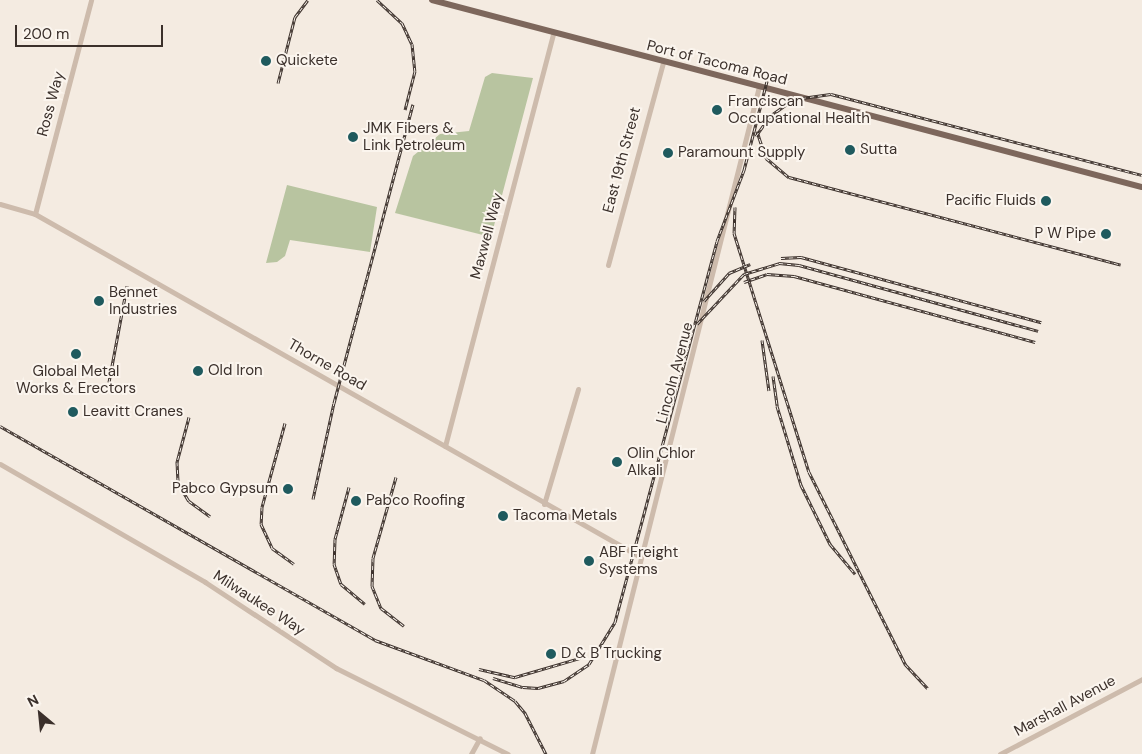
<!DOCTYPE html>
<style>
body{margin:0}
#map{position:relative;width:1142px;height:754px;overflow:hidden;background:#f4ebe1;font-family:"DM Sans",sans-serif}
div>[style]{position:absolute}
.green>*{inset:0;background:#b8c4a0}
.minor>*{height:5px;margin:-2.5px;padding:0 2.5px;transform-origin:2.5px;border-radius:2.5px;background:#cdbbac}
.major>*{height:6px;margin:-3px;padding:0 3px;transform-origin:3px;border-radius:3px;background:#7d675c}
.rail>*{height:3px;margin-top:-1.5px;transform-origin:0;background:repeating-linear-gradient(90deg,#fbf5ee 0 4px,#3b302b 0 8px);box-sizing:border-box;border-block:1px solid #3b302b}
.dots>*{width:14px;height:14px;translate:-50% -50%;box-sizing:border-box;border:2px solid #fbf5ee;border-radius:50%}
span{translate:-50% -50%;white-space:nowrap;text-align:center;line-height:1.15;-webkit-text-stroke:4px #fbf5ee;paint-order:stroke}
.poi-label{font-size:15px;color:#3b302b}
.left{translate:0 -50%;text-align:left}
.right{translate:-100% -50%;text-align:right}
.street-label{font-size:15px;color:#3b302b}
.north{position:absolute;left:15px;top:689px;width:50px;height:50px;-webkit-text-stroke:4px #fbf5ee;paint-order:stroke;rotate:332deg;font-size:14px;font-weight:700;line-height:20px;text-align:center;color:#3b302b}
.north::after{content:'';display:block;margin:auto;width:18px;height:22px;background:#3b302b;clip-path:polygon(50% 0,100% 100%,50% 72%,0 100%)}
.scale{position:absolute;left:15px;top:25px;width:148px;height:22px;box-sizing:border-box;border:2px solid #3b302b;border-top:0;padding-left:6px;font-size:15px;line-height:18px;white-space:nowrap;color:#3b302b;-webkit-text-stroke:4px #fbf5ee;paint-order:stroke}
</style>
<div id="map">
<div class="green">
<div style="clip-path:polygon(492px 73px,533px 78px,491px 237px,395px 213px,413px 156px,440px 134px,469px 131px,485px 77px)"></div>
<div style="clip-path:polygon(287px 185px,377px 207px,370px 252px,290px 240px,285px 256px,277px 262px,266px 263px)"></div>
</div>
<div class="minor">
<div style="left:0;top:204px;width:36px;rotate:16deg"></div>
<div style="left:35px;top:214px;width:694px;rotate:29.52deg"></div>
<div style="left:35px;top:214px;width:221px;rotate:-75.3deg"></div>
<div style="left:608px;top:265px;width:209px;rotate:-74.8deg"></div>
<div style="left:445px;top:446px;width:427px;rotate:-75.3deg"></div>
<div style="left:0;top:464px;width:237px;rotate:29.9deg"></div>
<div style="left:205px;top:582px;width:157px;rotate:33.3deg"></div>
<div style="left:336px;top:668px;width:192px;rotate:26.6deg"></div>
<div style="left:544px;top:504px;width:120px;rotate:-73.5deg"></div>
<div style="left:471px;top:754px;width:18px;rotate:-61deg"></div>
<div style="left:592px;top:754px;width:689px;rotate:-75.96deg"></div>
<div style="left:1000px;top:754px;width:161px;rotate:-27.8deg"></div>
</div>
<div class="major">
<div style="left:432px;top:0;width:734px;rotate:14.76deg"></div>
</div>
<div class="rail">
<div style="left:377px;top:0;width:34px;rotate:43deg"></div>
<div style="left:402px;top:23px;width:23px;rotate:65deg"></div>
<div style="left:412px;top:44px;width:27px;rotate:84deg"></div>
<div style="left:415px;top:71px;width:40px;rotate:104.4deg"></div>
<div style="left:278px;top:83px;width:68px;rotate:-75.6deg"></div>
<div style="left:295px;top:17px;width:21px;rotate:-53deg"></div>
<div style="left:757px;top:131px;width:28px;rotate:72deg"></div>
<div style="left:766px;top:158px;width:30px;rotate:40deg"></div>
<div style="left:789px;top:177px;width:343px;rotate:14.8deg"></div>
<div style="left:756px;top:136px;width:24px;rotate:-55deg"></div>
<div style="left:770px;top:116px;width:19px;rotate:-35deg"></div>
<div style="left:786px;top:105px;width:17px;rotate:-24deg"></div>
<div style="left:802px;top:98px;width:29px;rotate:-8deg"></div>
<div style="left:831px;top:94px;width:321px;rotate:14.6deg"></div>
<div style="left:735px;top:207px;width:26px;rotate:92deg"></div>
<div style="left:734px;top:233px;width:250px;rotate:72.6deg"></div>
<div style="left:809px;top:472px;width:215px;rotate:63.4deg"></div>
<div style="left:905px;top:664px;width:33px;rotate:47deg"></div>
<div style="left:781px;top:258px;width:20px;rotate:-3deg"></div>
<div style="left:801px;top:257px;width:249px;rotate:15.2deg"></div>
<div style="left:744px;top:282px;width:24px;rotate:-19deg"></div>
<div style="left:767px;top:274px;width:27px;rotate:4deg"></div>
<div style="left:794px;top:276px;width:250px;rotate:15.3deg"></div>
<div style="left:704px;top:301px;width:38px;rotate:-48deg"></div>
<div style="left:729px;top:273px;width:23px;rotate:-23deg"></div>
<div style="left:697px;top:324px;width:69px;rotate:-46.8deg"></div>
<div style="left:744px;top:274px;width:37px;rotate:-17deg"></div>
<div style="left:779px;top:263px;width:20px;rotate:6deg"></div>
<div style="left:799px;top:265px;width:248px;rotate:15.4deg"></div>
<div style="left:762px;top:340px;width:51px;rotate:82.2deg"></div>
<div style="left:773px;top:376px;width:30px;rotate:82deg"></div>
<div style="left:777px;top:406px;width:83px;rotate:73.1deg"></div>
<div style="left:801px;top:485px;width:66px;rotate:63.8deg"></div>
<div style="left:830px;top:544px;width:39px;rotate:50deg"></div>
<div style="left:109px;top:382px;width:98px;rotate:-79.4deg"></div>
<div style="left:189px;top:417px;width:47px;rotate:104.9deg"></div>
<div style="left:177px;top:462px;width:21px;rotate:87deg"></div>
<div style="left:178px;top:483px;width:21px;rotate:59deg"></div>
<div style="left:189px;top:501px;width:26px;rotate:36deg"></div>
<div style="left:285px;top:423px;width:87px;rotate:105.3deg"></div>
<div style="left:262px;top:507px;width:17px;rotate:93deg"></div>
<div style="left:261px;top:524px;width:26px;rotate:65deg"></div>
<div style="left:272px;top:548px;width:27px;rotate:36deg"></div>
<div style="left:0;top:426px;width:432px;rotate:29.7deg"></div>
<div style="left:375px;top:640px;width:116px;rotate:20.2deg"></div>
<div style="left:484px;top:680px;width:37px;rotate:34deg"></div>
<div style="left:515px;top:701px;width:16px;rotate:50deg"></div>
<div style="left:525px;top:713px;width:46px;rotate:62.9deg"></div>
<div style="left:396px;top:477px;width:84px;rotate:105.9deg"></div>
<div style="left:373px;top:558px;width:28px;rotate:92deg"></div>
<div style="left:372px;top:586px;width:24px;rotate:68deg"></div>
<div style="left:381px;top:608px;width:29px;rotate:38deg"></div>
<div style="left:349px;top:487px;width:54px;rotate:105.1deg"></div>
<div style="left:335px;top:539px;width:25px;rotate:92deg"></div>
<div style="left:334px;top:564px;width:21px;rotate:71deg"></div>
<div style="left:341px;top:584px;width:31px;rotate:40deg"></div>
<div style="left:313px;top:499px;width:98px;rotate:-77.7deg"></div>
<div style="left:334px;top:403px;width:309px;rotate:-75.2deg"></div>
<div style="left:479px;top:669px;width:37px;rotate:13deg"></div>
<div style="left:515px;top:677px;width:68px;rotate:-16.3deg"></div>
<div style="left:493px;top:678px;width:31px;rotate:17deg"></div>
<div style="left:523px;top:687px;width:15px;rotate:4deg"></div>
<div style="left:538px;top:688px;width:27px;rotate:-15deg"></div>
<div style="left:564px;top:681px;width:30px;rotate:-34deg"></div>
<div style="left:589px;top:664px;width:49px;rotate:-58.2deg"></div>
<div style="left:615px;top:622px;width:394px;rotate:-75deg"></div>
<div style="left:717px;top:241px;width:76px;rotate:-69.2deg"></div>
<div style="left:744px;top:170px;width:92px;rotate:-75.5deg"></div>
</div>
<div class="dots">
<div style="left:266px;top:61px;background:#1f5a5e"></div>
<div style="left:717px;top:110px;background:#1f5a5e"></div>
<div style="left:353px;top:137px;background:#1f5a5e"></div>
<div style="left:850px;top:150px;background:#1f5a5e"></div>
<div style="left:668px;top:153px;background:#1f5a5e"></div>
<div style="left:1046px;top:201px;background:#1f5a5e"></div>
<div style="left:1106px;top:234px;background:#1f5a5e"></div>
<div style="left:99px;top:301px;background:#1f5a5e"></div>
<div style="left:76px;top:354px;background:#1f5a5e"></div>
<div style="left:198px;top:371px;background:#1f5a5e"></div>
<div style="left:73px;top:412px;background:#1f5a5e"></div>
<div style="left:617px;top:462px;background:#1f5a5e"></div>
<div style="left:288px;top:489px;background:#1f5a5e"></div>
<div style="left:356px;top:501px;background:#1f5a5e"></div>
<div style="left:503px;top:516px;background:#1f5a5e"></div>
<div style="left:589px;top:561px;background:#1f5a5e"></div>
<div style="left:551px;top:654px;background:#1f5a5e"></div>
</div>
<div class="poi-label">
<span class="left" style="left:276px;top:61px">Quickete</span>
<span class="left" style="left:728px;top:110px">Franciscan<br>Occupational Health</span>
<span class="left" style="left:363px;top:137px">JMK Fibers &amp;<br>Link Petroleum</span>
<span class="left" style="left:860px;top:150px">Sutta</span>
<span class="left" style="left:678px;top:153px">Paramount Supply</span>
<span class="right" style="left:1036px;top:201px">Pacific Fluids</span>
<span class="right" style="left:1096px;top:234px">P W Pipe</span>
<span class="left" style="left:109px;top:301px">Bennet<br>Industries</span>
<span style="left:76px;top:380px">Global Metal<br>Works &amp; Erectors</span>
<span class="left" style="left:208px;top:371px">Old Iron</span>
<span class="left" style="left:83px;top:412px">Leavitt Cranes</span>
<span class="left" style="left:627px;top:462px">Olin Chlor<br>Alkali</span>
<span class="right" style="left:278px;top:489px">Pabco Gypsum</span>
<span class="left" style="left:366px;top:501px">Pabco Roofing</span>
<span class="left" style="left:513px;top:516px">Tacoma Metals</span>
<span class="left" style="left:599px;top:561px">ABF Freight<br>Systems</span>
<span class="left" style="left:561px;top:654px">D &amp; B Trucking</span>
</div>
<div class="street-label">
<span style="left:717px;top:63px;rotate:14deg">Port of Tacoma Road</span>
<span style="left:51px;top:104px;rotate:-75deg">Ross Way</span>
<span style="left:622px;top:160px;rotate:-75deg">East 19th Street</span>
<span style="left:487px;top:236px;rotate:-75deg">Maxwell Way</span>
<span style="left:327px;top:365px;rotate:30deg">Thorne Road</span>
<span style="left:675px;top:373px;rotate:-75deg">Lincoln Avenue</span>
<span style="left:259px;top:603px;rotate:33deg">Milwaukee Way</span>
<span style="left:1065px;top:706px;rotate:-28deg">Marshall Avenue</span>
</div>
<div class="north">N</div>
<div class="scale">200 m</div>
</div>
